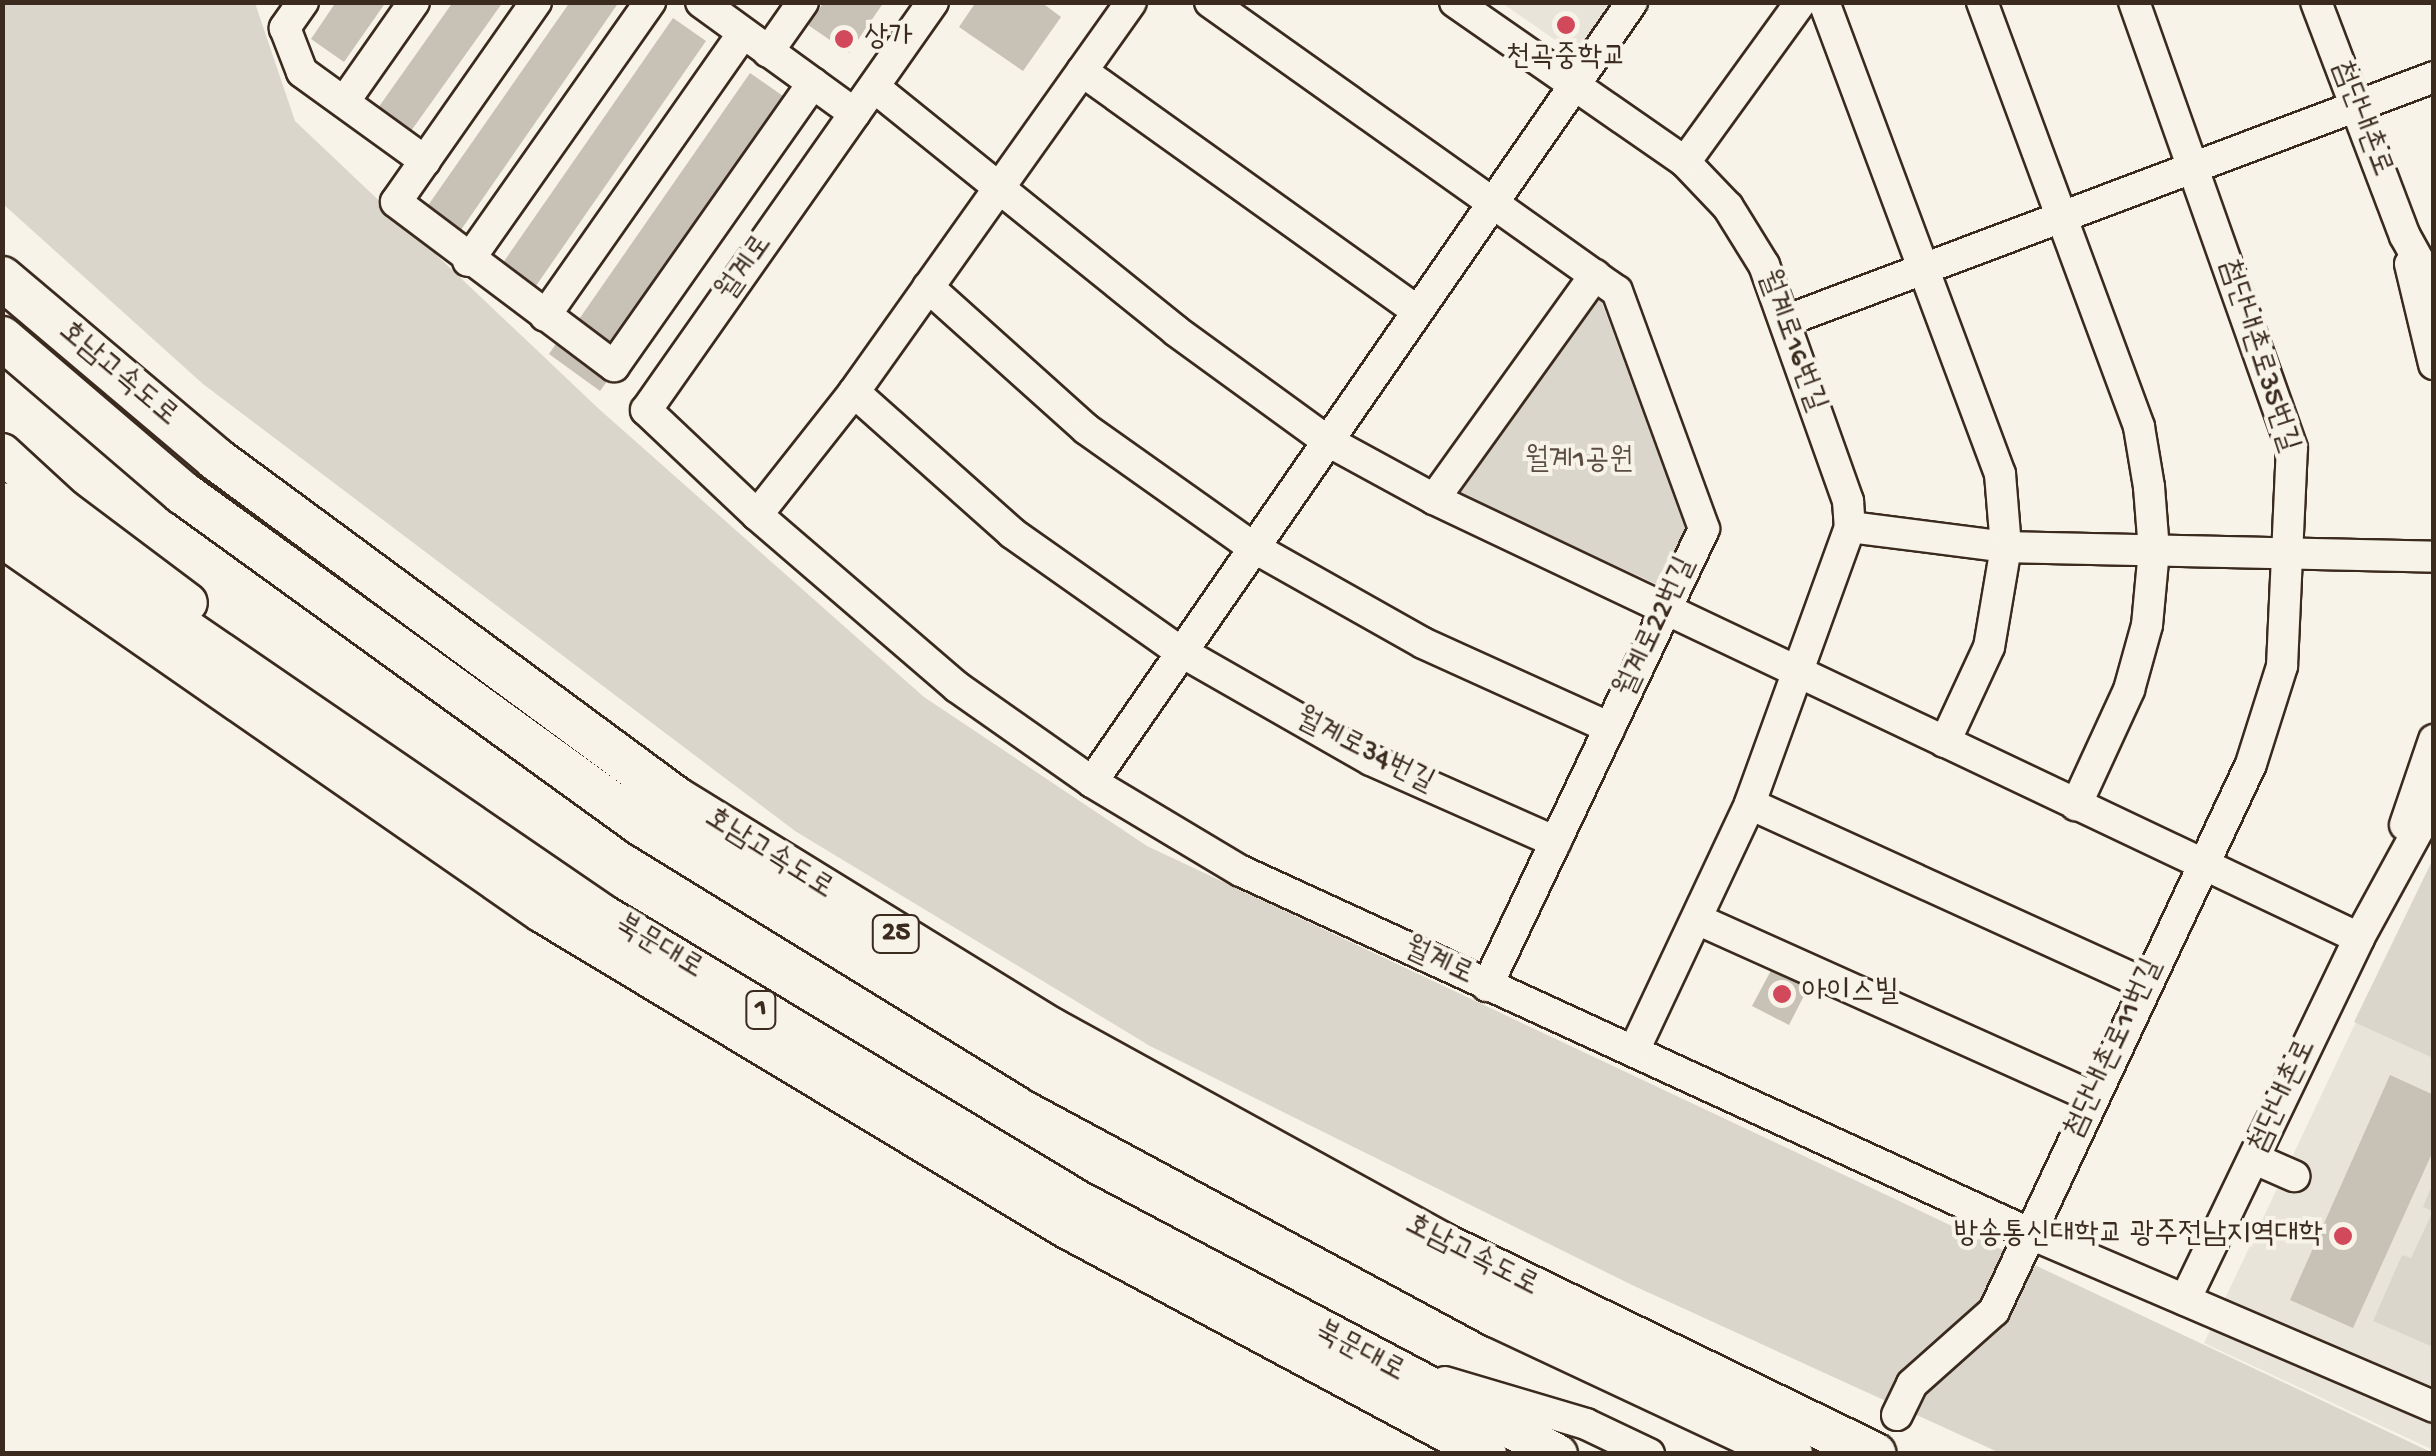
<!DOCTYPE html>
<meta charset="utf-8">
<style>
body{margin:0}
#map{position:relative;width:2436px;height:1456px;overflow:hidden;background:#f7f3e8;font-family:"Gochi Hand","Poor Story",sans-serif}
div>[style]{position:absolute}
.built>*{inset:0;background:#e9e4d9}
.green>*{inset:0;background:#dbd6cb}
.building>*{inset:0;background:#c8c1b6}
.roads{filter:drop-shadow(2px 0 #3b2a1e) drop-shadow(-2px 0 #3b2a1e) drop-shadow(0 2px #3b2a1e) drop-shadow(0 -2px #3b2a1e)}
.minor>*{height:30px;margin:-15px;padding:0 15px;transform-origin:15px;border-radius:15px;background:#f7f3e8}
.major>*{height:38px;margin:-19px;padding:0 19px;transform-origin:19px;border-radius:19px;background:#f7f3e8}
.highway>*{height:42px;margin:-21px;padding:0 21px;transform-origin:21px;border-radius:21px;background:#f7f3e8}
.dots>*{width:28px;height:28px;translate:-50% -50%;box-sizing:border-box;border:5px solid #f7f3e8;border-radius:50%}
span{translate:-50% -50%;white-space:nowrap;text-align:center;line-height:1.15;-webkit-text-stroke:8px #f7f3e8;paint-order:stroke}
.shield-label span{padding:2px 8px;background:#f7f3e8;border:2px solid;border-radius:8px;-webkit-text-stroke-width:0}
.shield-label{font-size:28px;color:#3b2a1e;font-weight:700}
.poi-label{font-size:30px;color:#3b2a1e}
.left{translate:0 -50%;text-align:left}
.right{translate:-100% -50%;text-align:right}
.street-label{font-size:30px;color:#3b2a1e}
.park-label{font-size:30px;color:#5b4c41}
.frame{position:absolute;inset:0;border:5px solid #3b2a1e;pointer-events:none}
</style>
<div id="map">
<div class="built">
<div style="clip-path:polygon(1502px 3px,1614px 3px,1581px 48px,1571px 51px)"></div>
<div style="clip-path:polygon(2433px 859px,2433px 1450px,2204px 1343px)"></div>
</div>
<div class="green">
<div style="clip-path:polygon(3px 3px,255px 3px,295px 121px,599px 409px,924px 697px,1147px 846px,2433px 1453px,2000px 1453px,1632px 1285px,1150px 1046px,795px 831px,203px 384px,3px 204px)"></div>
<div style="clip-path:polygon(1599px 295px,1688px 533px,1658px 585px,1458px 493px)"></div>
<div style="clip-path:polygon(2433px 859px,2433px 1058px,2354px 1022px)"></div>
<div style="clip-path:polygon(2433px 1183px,2433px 1347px,2373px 1321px,2402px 1255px,2411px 1258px,2433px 1211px,2423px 1207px)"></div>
</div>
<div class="building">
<div style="clip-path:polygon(336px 2px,386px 2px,344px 62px,311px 39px)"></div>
<div style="clip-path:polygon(453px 2px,503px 2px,411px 131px,378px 108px)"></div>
<div style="clip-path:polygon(570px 2px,619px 2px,456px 237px,422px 214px)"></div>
<div style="clip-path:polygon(824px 2px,884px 2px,849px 53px,808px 25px)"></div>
<div style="clip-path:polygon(976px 2px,1041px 2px,1061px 17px,1023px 71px,959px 27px)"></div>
<div style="clip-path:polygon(673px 18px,706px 41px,531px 293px,498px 270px)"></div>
<div style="clip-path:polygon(750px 73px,783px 96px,608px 348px,575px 325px)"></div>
<div style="clip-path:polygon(561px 336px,613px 373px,600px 391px,549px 354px)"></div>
<div style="clip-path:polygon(1775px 963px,1811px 982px,1789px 1025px,1752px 1006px)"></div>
<div style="clip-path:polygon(2390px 1075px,2434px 1095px,2434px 1149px,2353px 1328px,2290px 1300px)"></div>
</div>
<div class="roads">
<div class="minor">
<div style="left:303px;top:2px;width:32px;rotate:125deg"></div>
<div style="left:285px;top:28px;width:47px;rotate:68.9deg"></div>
<div style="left:302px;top:72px;width:152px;rotate:35.9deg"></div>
<div style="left:536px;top:2px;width:244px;rotate:125deg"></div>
<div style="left:396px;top:202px;width:273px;rotate:37deg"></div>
<div style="left:614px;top:366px;width:346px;rotate:-54.9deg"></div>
<div style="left:701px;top:2px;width:190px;rotate:36deg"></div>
<div style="left:933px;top:2px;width:499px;rotate:125.1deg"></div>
<div style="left:646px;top:410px;width:153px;rotate:43.4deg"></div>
<div style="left:757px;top:515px;width:264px;rotate:40.7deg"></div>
<div style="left:957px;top:687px;width:165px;rotate:35.1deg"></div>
<div style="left:1092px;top:782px;width:174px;rotate:30.9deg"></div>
<div style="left:1241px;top:871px;width:869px;rotate:24.68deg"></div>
<div style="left:2031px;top:1234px;width:439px;rotate:23.2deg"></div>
<div style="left:1210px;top:2px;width:499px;rotate:35.4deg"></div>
<div style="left:1617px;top:291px;width:253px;rotate:69.9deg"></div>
<div style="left:1704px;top:529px;width:506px;rotate:115.4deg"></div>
<div style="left:1455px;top:2px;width:280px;rotate:34.8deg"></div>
<div style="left:1685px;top:162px;width:62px;rotate:46.3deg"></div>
<div style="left:1728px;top:207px;width:68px;rotate:58.2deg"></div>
<div style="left:1764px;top:265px;width:251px;rotate:70.4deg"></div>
<div style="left:1848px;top:501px;width:26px;rotate:86deg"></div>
<div style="left:1850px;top:527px;width:294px;rotate:109.9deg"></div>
<div style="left:1750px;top:804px;width:273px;rotate:115.2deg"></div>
<div style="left:1824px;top:2px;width:504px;rotate:69.55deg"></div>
<div style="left:2000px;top:474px;width:73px;rotate:85.3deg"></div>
<div style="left:2006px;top:547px;width:101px;rotate:99.6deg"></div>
<div style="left:1989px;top:647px;width:105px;rotate:114.9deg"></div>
<div style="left:1982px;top:2px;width:453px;rotate:69.7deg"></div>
<div style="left:2139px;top:427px;width:61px;rotate:80.5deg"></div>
<div style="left:2149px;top:487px;width:63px;rotate:85.5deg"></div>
<div style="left:2154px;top:550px;width:75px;rotate:95.3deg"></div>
<div style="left:2147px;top:625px;width:67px;rotate:105.5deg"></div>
<div style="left:2129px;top:690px;width:127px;rotate:114.7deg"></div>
<div style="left:2316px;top:2px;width:250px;rotate:69.2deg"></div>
<div style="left:2405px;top:236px;width:60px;rotate:60.9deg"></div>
<div style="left:768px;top:52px;width:61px;rotate:-55deg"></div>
<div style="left:1082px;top:71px;width:411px;rotate:35.6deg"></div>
<div style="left:874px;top:87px;width:388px;rotate:38.9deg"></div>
<div style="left:1176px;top:331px;width:185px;rotate:36deg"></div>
<div style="left:1326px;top:440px;width:123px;rotate:28.6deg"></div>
<div style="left:1434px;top:499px;width:1024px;rotate:25.39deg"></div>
<div style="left:344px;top:102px;width:122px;rotate:-55deg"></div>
<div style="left:1685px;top:162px;width:198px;rotate:-54.1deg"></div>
<div style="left:468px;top:261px;width:317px;rotate:-54.9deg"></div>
<div style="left:2410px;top:264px;width:103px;rotate:76.5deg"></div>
<div style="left:928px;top:287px;width:212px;rotate:41.9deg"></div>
<div style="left:1086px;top:429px;width:202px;rotate:35.3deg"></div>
<div style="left:1251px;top:546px;width:197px;rotate:29.4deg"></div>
<div style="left:1423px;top:643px;width:205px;rotate:24.4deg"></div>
<div style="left:545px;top:316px;width:345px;rotate:-55deg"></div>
<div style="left:1785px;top:321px;width:693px;rotate:-20.6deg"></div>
<div style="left:854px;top:392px;width:212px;rotate:41.7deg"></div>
<div style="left:1012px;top:533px;width:203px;rotate:35.2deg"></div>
<div style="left:1178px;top:650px;width:222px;rotate:29.7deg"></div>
<div style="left:1371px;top:760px;width:202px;rotate:23.9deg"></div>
<div style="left:1434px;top:499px;width:276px;rotate:-54.3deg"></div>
<div style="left:757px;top:515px;width:157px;rotate:-51.7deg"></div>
<div style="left:854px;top:392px;width:478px;rotate:-54.6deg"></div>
<div style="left:1850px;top:527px;width:157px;rotate:7.3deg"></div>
<div style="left:2006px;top:547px;width:428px;rotate:1.3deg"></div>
<div style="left:1092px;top:782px;width:949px;rotate:-55.3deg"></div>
<div style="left:1750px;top:804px;width:434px;rotate:24.5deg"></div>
<div style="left:2405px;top:825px;width:90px;rotate:-71.2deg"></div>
<div style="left:1699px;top:920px;width:430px;rotate:24.2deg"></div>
<div style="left:2255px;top:1159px;width:43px;rotate:23.6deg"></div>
<div style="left:2185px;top:1300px;width:402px;rotate:-64.3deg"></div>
<div style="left:2359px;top:938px;width:156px;rotate:-61.3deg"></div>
<div style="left:1445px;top:1382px;width:147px;rotate:16.6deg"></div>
<div style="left:1586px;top:1424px;width:70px;rotate:25.5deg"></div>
<div style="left:1897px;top:1415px;width:34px;rotate:-64deg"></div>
<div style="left:1912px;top:1384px;width:110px;rotate:-41.7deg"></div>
<div style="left:1994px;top:1311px;width:604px;rotate:-64.83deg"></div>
<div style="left:2251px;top:764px;width:103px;rotate:-72.4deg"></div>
<div style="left:2282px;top:666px;width:218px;rotate:-87.4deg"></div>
<div style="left:2292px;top:448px;width:473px;rotate:-109.5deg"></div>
</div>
<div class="major">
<div style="left:2px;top:453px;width:83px;rotate:42.6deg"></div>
<div style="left:63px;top:509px;width:156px;rotate:36.9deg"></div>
<div style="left:2px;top:502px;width:729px;rotate:34.43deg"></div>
<div style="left:603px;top:914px;width:554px;rotate:31.05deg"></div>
<div style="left:1078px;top:1200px;width:543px;rotate:27.89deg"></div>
<div style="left:2px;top:538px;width:657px;rotate:34.78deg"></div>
<div style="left:542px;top:913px;width:611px;rotate:31.06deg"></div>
<div style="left:1065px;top:1228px;width:479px;rotate:28.2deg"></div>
</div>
<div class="highway">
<div style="left:2px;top:278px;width:280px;rotate:40.2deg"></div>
<div style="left:216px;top:459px;width:573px;rotate:36.41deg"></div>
<div style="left:677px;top:799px;width:439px;rotate:31.6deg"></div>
<div style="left:1051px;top:1029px;width:446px;rotate:28.8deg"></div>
<div style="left:1442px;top:1244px;width:481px;rotate:25.9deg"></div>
<div style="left:2px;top:338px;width:238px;rotate:40.6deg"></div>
<div style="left:183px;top:493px;width:566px;rotate:35.88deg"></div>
<div style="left:642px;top:825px;width:473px;rotate:31.6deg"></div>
<div style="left:1045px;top:1073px;width:512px;rotate:28.32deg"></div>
<div style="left:1496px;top:1316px;width:326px;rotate:25.1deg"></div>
</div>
</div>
<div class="dots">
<div style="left:1566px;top:25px;background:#d1495b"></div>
<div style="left:844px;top:39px;background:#d1495b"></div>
<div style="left:1782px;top:994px;background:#d1495b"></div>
<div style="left:2343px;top:1236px;background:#d1495b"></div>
</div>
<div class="shield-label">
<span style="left:896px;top:934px">25</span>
<span style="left:761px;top:1010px">1</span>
</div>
<div class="poi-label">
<span class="left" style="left:864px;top:39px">상가</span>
<span style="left:1566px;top:59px">천곡중학교</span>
<span class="left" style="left:1802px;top:994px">아이스빌</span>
<span class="right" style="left:2323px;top:1236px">방송통신대학교 광주전남지역대학</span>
</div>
<div class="street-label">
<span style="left:2360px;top:119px;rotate:69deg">첨단내촌로</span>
<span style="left:746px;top:269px;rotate:-55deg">월계로</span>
<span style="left:1790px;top:341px;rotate:70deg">월계로16번길</span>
<span style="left:2257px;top:356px;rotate:72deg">첨단내촌로35번길</span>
<span style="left:117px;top:375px;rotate:40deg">호남고속도로</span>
<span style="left:1657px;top:628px;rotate:-65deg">월계로22번길</span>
<span style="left:1364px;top:752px;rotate:27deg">월계로34번길</span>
<span style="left:768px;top:855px;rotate:32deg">호남고속도로</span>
<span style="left:658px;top:948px;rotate:31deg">북문대로</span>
<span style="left:1438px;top:963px;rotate:25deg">월계로</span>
<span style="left:2115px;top:1049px;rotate:-65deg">첨단내촌로11번길</span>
<span style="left:2284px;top:1097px;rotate:-65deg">첨단내촌로</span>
<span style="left:1471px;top:1257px;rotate:27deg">호남고속도로</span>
<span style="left:1359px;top:1353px;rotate:28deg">북문대로</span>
</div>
<div class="park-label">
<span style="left:1579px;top:462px">월계1공원</span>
</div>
<div class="frame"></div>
</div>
